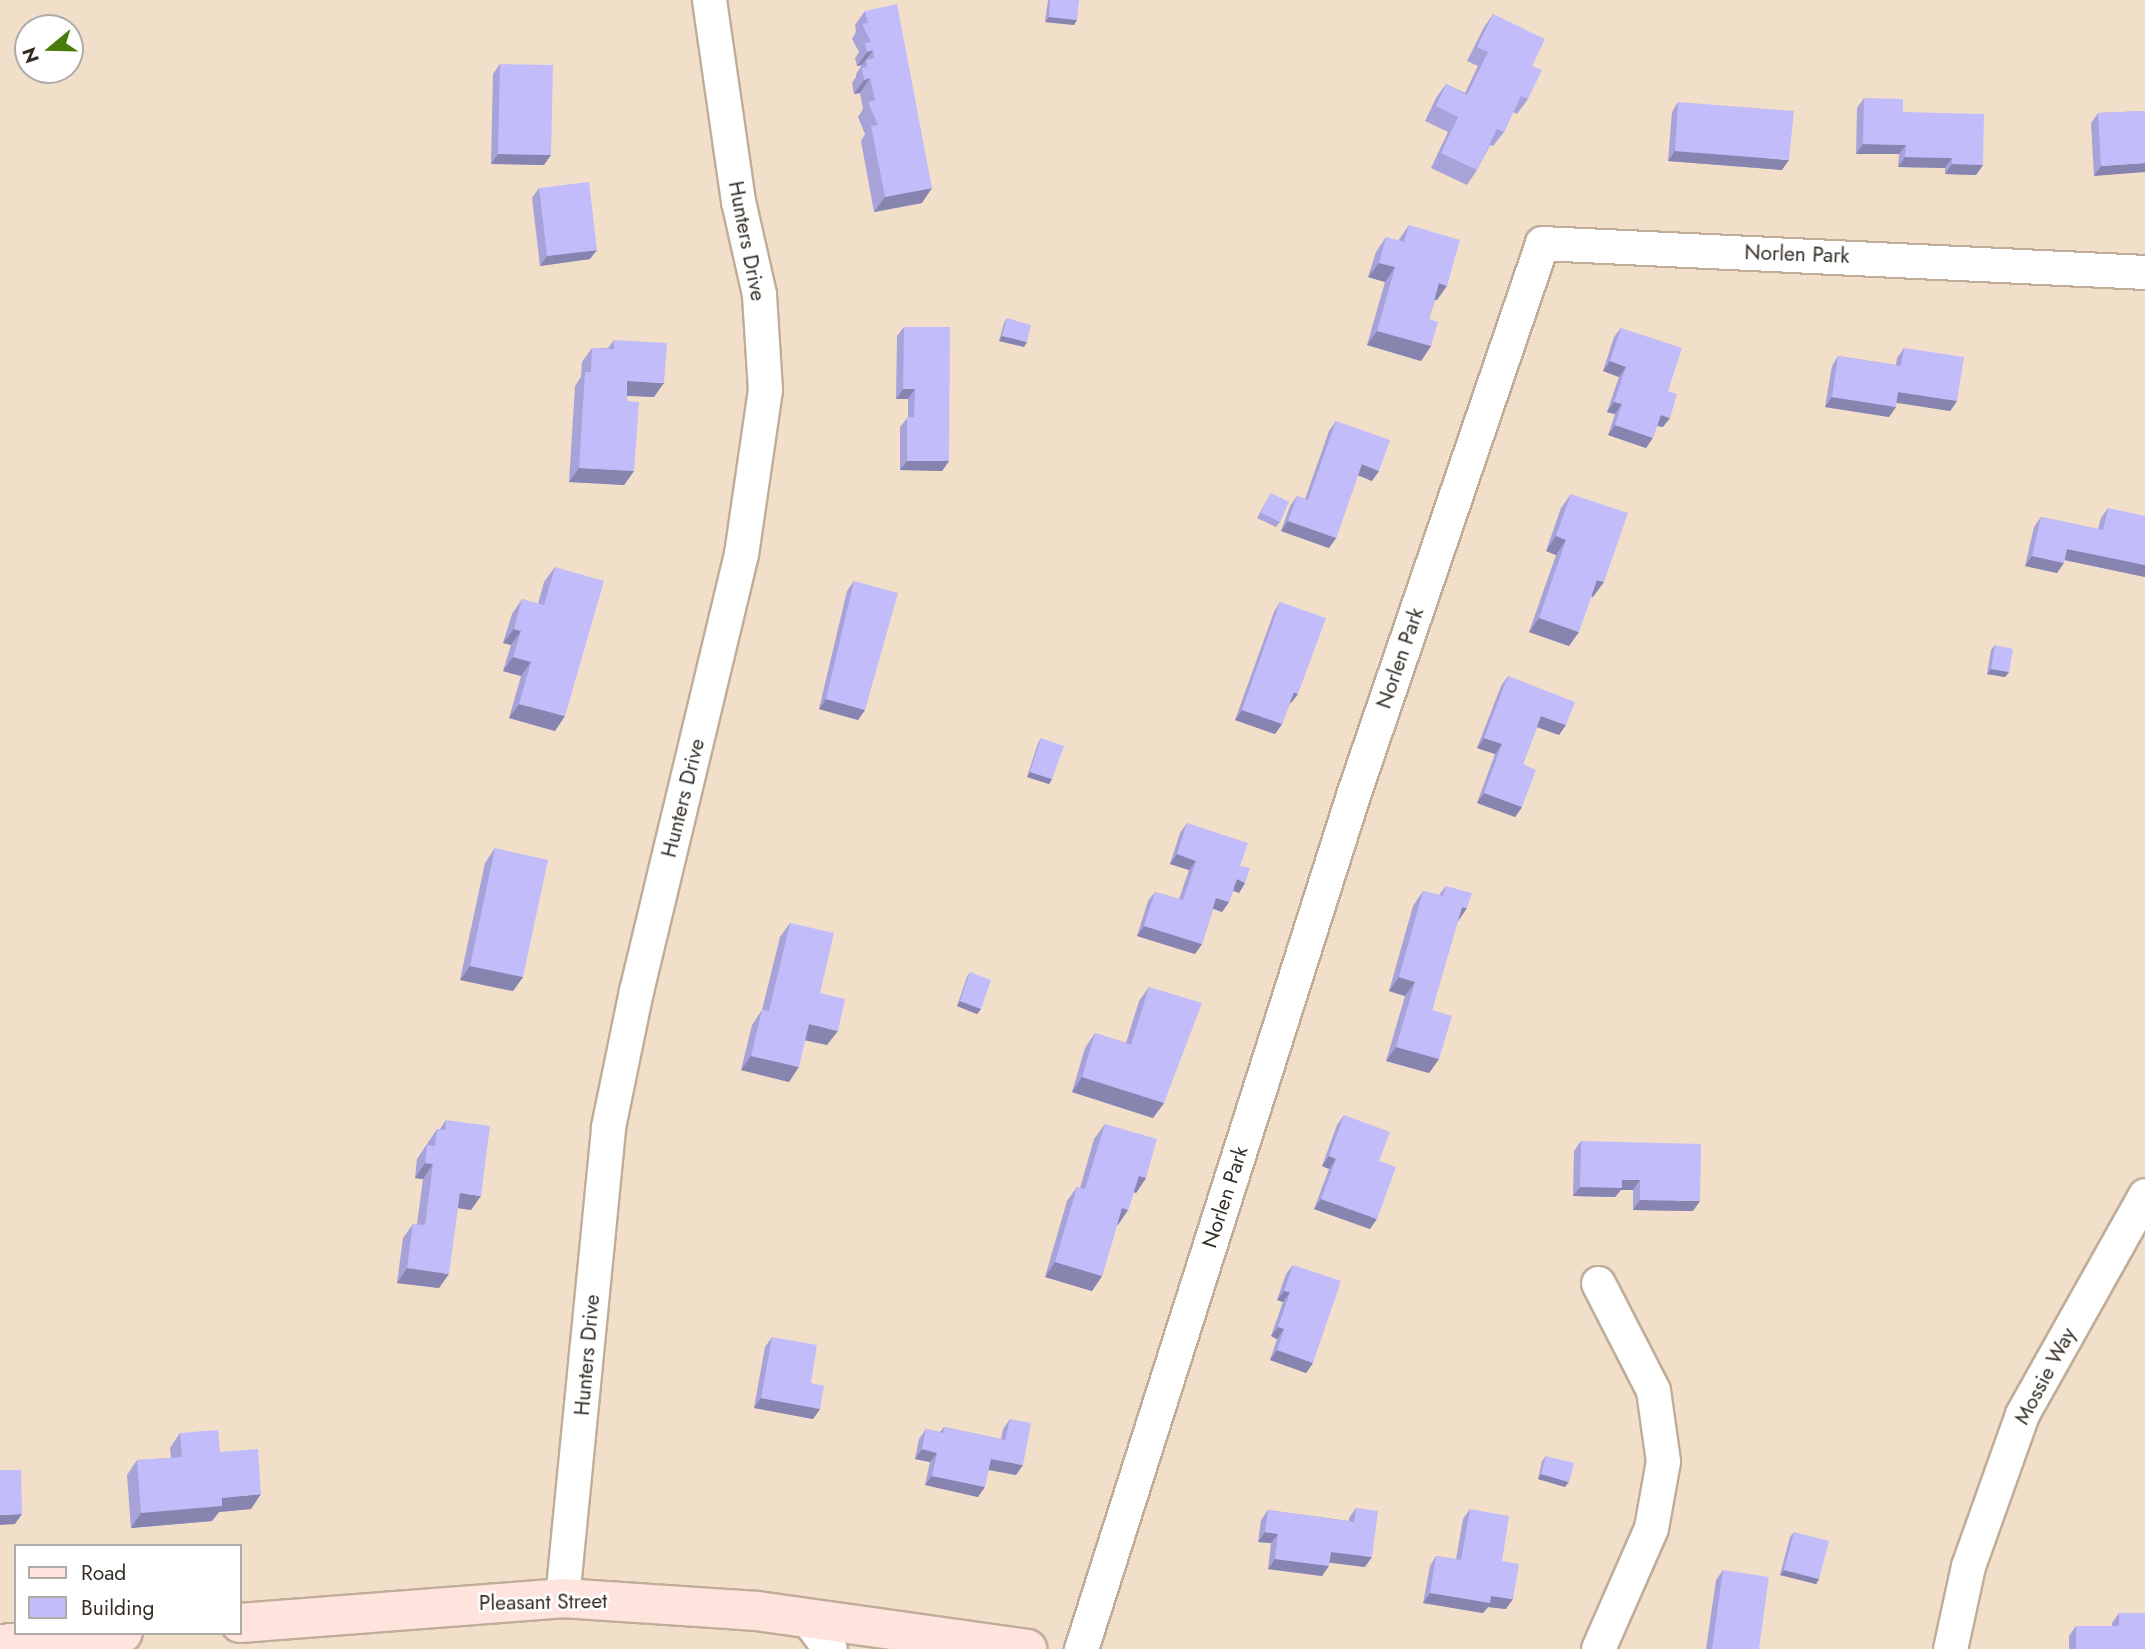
<!DOCTYPE html>
<style>
body{margin:0}
#map{position:relative;width:2145px;height:1649px;overflow:hidden;background:#f1dfca;font-family:Jost,sans-serif}
div>[style]{position:absolute}
.roads{filter:drop-shadow(2px 0 #bfad99) drop-shadow(-2px 0 #bfad99) drop-shadow(0 2px #bfad99) drop-shadow(0 -2px #bfad99)}
.minor>*{height:33px;margin:-16.5px;padding:0 16.5px;transform-origin:16.5px;border-radius:16.5px;background:#fff}
.secondary>*{height:38px;margin:-19px;padding:0 19px;transform-origin:19px;border-radius:19px;background:#ffe3dd}
.wall>*{inset:0;background:#a7a2d8}
.shaded-wall>*{inset:0;background:#8884b0}
.building>*{inset:0;background:#c2bcfb}
span{translate:-50% -50%;white-space:nowrap;text-align:center;line-height:1.15;-webkit-text-stroke:5px #fff;paint-order:stroke}
.street-label{font-size:21px;color:#352e26}
.legend{position:absolute;left:14px;top:1544px;width:228px;height:91px;box-sizing:border-box;background:#fff;border:2px solid #aeaba8;margin:0;padding:9px 12px;list-style:none;font-size:21px;color:#352e26}
.legend li{display:flex;align-items:center;gap:14px;height:35px}
.legend b{width:35px;border:2px solid #aeaba8}
.north{position:absolute;left:14px;top:14px;width:70px;height:70px;box-sizing:border-box;background:#fff;border:2px solid #aeaba8;border-radius:50%;rotate:251deg;font-size:19px;font-weight:700;line-height:28px;text-align:center;color:#352e26}
.north::after{content:'';display:block;margin:auto;width:24px;height:32px;background:#497c0b;clip-path:polygon(50% 0,100% 100%,50% 72%,0 100%)}
</style>
<div id="map">
<div class="roads">
<div class="minor">
<div style="left:1598px;top:1283px;width:120px;rotate:62.8deg"></div>
<div style="left:1653px;top:1390px;width:72px;rotate:82deg"></div>
<div style="left:1663px;top:1461px;width:68px;rotate:100.2deg"></div>
<div style="left:1651px;top:1528px;width:132px;rotate:113.7deg"></div>
<div style="left:562px;top:1598px;width:473px;rotate:-84.4deg"></div>
<div style="left:608px;top:1127px;width:139px;rotate:-78.4deg"></div>
<div style="left:636px;top:991px;width:449px;rotate:-76.5deg"></div>
<div style="left:741px;top:554px;width:166px;rotate:-81.7deg"></div>
<div style="left:765px;top:390px;width:96px;rotate:-93.6deg"></div>
<div style="left:759px;top:294px;width:95px;rotate:-102.7deg"></div>
<div style="left:738px;top:201px;width:203px;rotate:-98.2deg"></div>
<div style="left:805px;top:1616px;width:41px;rotate:52.9deg"></div>
<div style="left:1081px;top:1649px;width:896px;rotate:-72.33deg"></div>
<div style="left:1353px;top:795px;width:583px;rotate:-71.1deg"></div>
<div style="left:1542px;top:243px;width:604px;rotate:2.75deg"></div>
<div style="left:1950px;top:1649px;width:85px;rotate:-77.8deg"></div>
<div style="left:1968px;top:1566px;width:161px;rotate:-70.4deg"></div>
<div style="left:2022px;top:1414px;width:251px;rotate:-60.7deg"></div>
</div>
<div class="secondary">
<div style="left:240px;top:1623px;width:323px;rotate:-4.4deg"></div>
<div style="left:562px;top:1598px;width:195px;rotate:3.8deg"></div>
<div style="left:757px;top:1611px;width:273px;rotate:8deg"></div>
<div style="left:0;top:1644px;width:123px;rotate:-5.1deg"></div>
</div>
</div>
<div class="wall">
<div style="clip-path:polygon(1048px 0,1079px 0,1074px 25px,1045px 22px)"></div>
<div style="clip-path:polygon(865px 11px,922px 203px,874px 212px,861px 141px,865px 134px,858px 117px,863px 109px,860px 93px,854px 94px,852px 83px,856px 77px,856px 74px,862px 65px,857px 66px,855px 58px,859px 52px,852px 39px,856px 32px,855px 25px)"></div>
<div style="clip-path:polygon(1493px 14px,1532px 66px,1528px 99px,1517px 114px,1513px 112px,1504px 132px,1493px 146px,1490px 145px,1477px 170px,1467px 185px,1431px 168px,1448px 132px,1425px 121px,1436px 98px,1446px 84px,1465px 93px,1478px 66px,1467px 61px,1483px 29px)"></div>
<div style="clip-path:polygon(500px 64px,544px 165px,491px 164px,493px 74px)"></div>
<div style="clip-path:polygon(1864px 98px,1903px 112px,1983px 165px,1976px 175px,1945px 174px,1945px 168px,1898px 167px,1899px 154px,1856px 154px,1857px 108px)"></div>
<div style="clip-path:polygon(1678px 102px,1782px 170px,1668px 161px,1672px 112px)"></div>
<div style="clip-path:polygon(2145px 111px,2094px 176px,2091px 123px,2098px 113px)"></div>
<div style="clip-path:polygon(539px 188px,590px 259px,540px 266px,532px 198px)"></div>
<div style="clip-path:polygon(1409px 225px,1437px 300px,1435px 300px,1429px 319px,1431px 346px,1421px 361px,1367px 345px,1385px 282px,1368px 277px,1376px 252px,1386px 237px,1398px 241px)"></div>
<div style="clip-path:polygon(1007px 318px,1024px 347px,999px 341px,1004px 323px)"></div>
<div style="clip-path:polygon(904px 327px,949px 461px,942px 471px,900px 470px,900px 427px,908px 417px,908px 399px,896px 399px,897px 336px)"></div>
<div style="clip-path:polygon(1621px 328px,1668px 391px,1663px 427px,1657px 426px,1646px 448px,1608px 435px,1615px 414px,1607px 412px,1619px 377px,1603px 371px,1614px 337px)"></div>
<div style="clip-path:polygon(614px 340px,654px 397px,627px 396px,634px 471px,624px 485px,569px 482px,575px 386px,581px 377px,582px 362px,592px 348px,608px 348px)"></div>
<div style="clip-path:polygon(1904px 348px,1957px 401px,1950px 411px,1897px 402px,1889px 417px,1825px 407px,1832px 366px,1838px 356px,1896px 365px,1897px 358px)"></div>
<div style="clip-path:polygon(1336px 421px,1372px 481px,1358px 475px,1336px 538px,1329px 548px,1281px 531px,1290px 506px,1297px 496px,1305px 499px,1329px 431px)"></div>
<div style="clip-path:polygon(1271px 493px,1280px 522px,1276px 527px,1257px 518px)"></div>
<div style="clip-path:polygon(1571px 494px,1593px 597px,1591px 596px,1569px 646px,1529px 632px,1556px 555px,1546px 551px,1561px 508px)"></div>
<div style="clip-path:polygon(2108px 508px,2145px 577px,2064px 560px,2057px 573px,2025px 566px,2034px 527px,2041px 517px,2098px 529px,2101px 518px)"></div>
<div style="clip-path:polygon(555px 567px,555px 731px,509px 718px,521px 676px,503px 671px,511px 645px,503px 643px,512px 614px,522px 599px,538px 604px,544px 582px)"></div>
<div style="clip-path:polygon(854px 581px,865px 710px,858px 720px,819px 709px,847px 591px)"></div>
<div style="clip-path:polygon(1280px 602px,1291px 703px,1290px 703px,1282px 724px,1275px 734px,1235px 720px,1274px 612px)"></div>
<div style="clip-path:polygon(1995px 645px,2009px 672px,2005px 677px,1987px 674px,1991px 650px)"></div>
<div style="clip-path:polygon(1508px 676px,1559px 735px,1537px 727px,1523px 764px,1522px 807px,1515px 817px,1477px 803px,1495px 754px,1477px 748px,1501px 686px)"></div>
<div style="clip-path:polygon(1041px 738px,1052px 779px,1049px 784px,1027px 777px,1038px 743px)"></div>
<div style="clip-path:polygon(1187px 823px,1240px 866px,1245px 883px,1239px 893px,1233px 891px,1229px 902px,1222px 912px,1213px 909px,1202px 944px,1195px 954px,1137px 936px,1148px 901px,1155px 892px,1179px 899px,1189px 870px,1170px 864px,1180px 833px)"></div>
<div style="clip-path:polygon(495px 848px,523px 977px,513px 991px,460px 980px,485px 863px)"></div>
<div style="clip-path:polygon(1446px 886px,1457px 923px,1432px 1010px,1439px 1059px,1429px 1073px,1386px 1061px,1405px 996px,1389px 991px,1413px 906px,1423px 891px,1439px 895px)"></div>
<div style="clip-path:polygon(790px 923px,820px 993px,827px 1045px,805px 1040px,789px 1082px,741px 1070px,752px 1025px,762px 1010px,780px 937px)"></div>
<div style="clip-path:polygon(970px 972px,981px 1009px,977px 1014px,957px 1006px,967px 977px)"></div>
<div style="clip-path:polygon(1149px 987px,1164px 1103px,1153px 1118px,1072px 1092px,1085px 1048px,1095px 1033px,1126px 1043px,1139px 1001px)"></div>
<div style="clip-path:polygon(1344px 1115px,1379px 1161px,1370px 1229px,1314px 1209px,1329px 1169px,1322px 1166px,1337px 1125px)"></div>
<div style="clip-path:polygon(446px 1120px,471px 1210px,458px 1208px,439px 1288px,397px 1283px,403px 1238px,413px 1224px,417px 1224px,423px 1179px,415px 1178px,417px 1159px,437px 1129px,440px 1129px)"></div>
<div style="clip-path:polygon(1105px 1124px,1146px 1178px,1136px 1193px,1134px 1192px,1128px 1210px,1117px 1225px,1102px 1276px,1092px 1291px,1045px 1277px,1067px 1201px,1077px 1187px,1080px 1188px,1094px 1139px)"></div>
<div style="clip-path:polygon(1581px 1141px,1693px 1211px,1633px 1210px,1633px 1190px,1621px 1190px,1615px 1197px,1573px 1196px,1574px 1151px)"></div>
<div style="clip-path:polygon(1293px 1265px,1313px 1363px,1306px 1373px,1270px 1360px,1277px 1339px,1271px 1336px,1283px 1302px,1277px 1300px,1286px 1274px)"></div>
<div style="clip-path:polygon(772px 1337px,811px 1383px,820px 1409px,813px 1419px,754px 1408px,765px 1347px)"></div>
<div style="clip-path:polygon(1010px 1419px,1016px 1475px,989px 1470px,978px 1497px,925px 1485px,930px 1462px,915px 1459px,919px 1439px,926px 1429px,940px 1432px,944px 1427px,1001px 1439px,1003px 1429px)"></div>
<div style="clip-path:polygon(180px 1433px,220px 1452px,251px 1509px,219px 1512px,212px 1521px,131px 1528px,127px 1475px,137px 1460px,171px 1458px,170px 1448px)"></div>
<div style="clip-path:polygon(1546px 1456px,1565px 1487px,1538px 1479px,1542px 1461px)"></div>
<div style="clip-path:polygon(1356px 1508px,1365px 1567px,1330px 1562px,1322px 1576px,1268px 1569px,1271px 1543px,1258px 1542px,1261px 1520px,1268px 1510px,1349px 1521px,1349px 1518px)"></div>
<div style="clip-path:polygon(1470px 1509px,1502px 1561px,1506px 1609px,1488px 1607px,1483px 1613px,1423px 1603px,1430px 1566px,1436px 1556px,1456px 1559px,1463px 1519px)"></div>
<div style="clip-path:polygon(1794px 1532px,1819px 1579px,1816px 1584px,1780px 1575px,1790px 1537px)"></div>
<div style="clip-path:polygon(1723px 1570px,1759px 1649px,1706px 1649px,1716px 1580px)"></div>
<div style="clip-path:polygon(2119px 1613px,2145px 1649px,2069px 1649px,2069px 1636px,2076px 1626px,2112px 1626px,2112px 1623px)"></div>
</div>
<div class="shaded-wall">
<div style="clip-path:polygon(1049px 17px,1077px 20px,1074px 25px,1045px 22px)"></div>
<div style="clip-path:polygon(873px 50px,862px 65px,857px 66px,867px 52px)"></div>
<div style="clip-path:polygon(870px 78px,860px 93px,854px 94px,864px 80px)"></div>
<div style="clip-path:polygon(1863px 144px,1906px 145px,1899px 154px,1856px 154px)"></div>
<div style="clip-path:polygon(1675px 151px,1789px 160px,1782px 170px,1668px 161px)"></div>
<div style="clip-path:polygon(498px 154px,551px 155px,544px 165px,491px 164px)"></div>
<div style="clip-path:polygon(1905px 157px,1952px 158px,1945px 168px,1898px 167px)"></div>
<div style="clip-path:polygon(2145px 163px,2145px 172px,2094px 176px,2101px 166px)"></div>
<div style="clip-path:polygon(1952px 164px,1983px 165px,1976px 175px,1945px 174px)"></div>
<div style="clip-path:polygon(932px 188px,922px 203px,874px 212px,885px 197px)"></div>
<div style="clip-path:polygon(597px 250px,590px 259px,540px 266px,547px 256px)"></div>
<div style="clip-path:polygon(1379px 263px,1395px 267px,1385px 282px,1368px 277px)"></div>
<div style="clip-path:polygon(1439px 283px,1447px 286px,1437px 300px,1429px 298px)"></div>
<div style="clip-path:polygon(1377px 331px,1431px 346px,1421px 361px,1367px 345px)"></div>
<div style="clip-path:polygon(1002px 336px,1027px 342px,1024px 347px,999px 341px)"></div>
<div style="clip-path:polygon(1610px 361px,1626px 367px,1619px 377px,1603px 371px)"></div>
<div style="clip-path:polygon(627px 381px,664px 383px,654px 397px,617px 395px)"></div>
<div style="clip-path:polygon(903px 389px,915px 389px,908px 399px,896px 399px)"></div>
<div style="clip-path:polygon(1898px 392px,1957px 401px,1950px 411px,1891px 402px)"></div>
<div style="clip-path:polygon(1832px 397px,1896px 407px,1889px 417px,1825px 407px)"></div>
<div style="clip-path:polygon(1614px 402px,1622px 404px,1615px 414px,1607px 412px)"></div>
<div style="clip-path:polygon(1661px 415px,1670px 418px,1663px 427px,1654px 425px)"></div>
<div style="clip-path:polygon(1615px 425px,1653px 438px,1646px 448px,1608px 435px)"></div>
<div style="clip-path:polygon(907px 461px,949px 461px,942px 471px,900px 470px)"></div>
<div style="clip-path:polygon(1362px 464px,1379px 471px,1372px 481px,1355px 474px)"></div>
<div style="clip-path:polygon(579px 468px,634px 471px,624px 485px,569px 482px)"></div>
<div style="clip-path:polygon(1288px 521px,1336px 538px,1329px 548px,1281px 531px)"></div>
<div style="clip-path:polygon(1556px 536px,1566px 540px,1556px 555px,1546px 551px)"></div>
<div style="clip-path:polygon(2067px 549px,2145px 565px,2145px 577px,2060px 559px)"></div>
<div style="clip-path:polygon(2032px 556px,2064px 563px,2057px 573px,2025px 566px)"></div>
<div style="clip-path:polygon(1597px 580px,1604px 582px,1593px 597px,1587px 595px)"></div>
<div style="clip-path:polygon(1539px 618px,1579px 632px,1569px 646px,1529px 632px)"></div>
<div style="clip-path:polygon(514px 629px,521px 631px,511px 645px,503px 643px)"></div>
<div style="clip-path:polygon(513px 657px,531px 662px,521px 676px,503px 671px)"></div>
<div style="clip-path:polygon(1991px 669px,2009px 672px,2005px 677px,1987px 674px)"></div>
<div style="clip-path:polygon(1294px 692px,1298px 694px,1291px 703px,1287px 702px)"></div>
<div style="clip-path:polygon(826px 699px,865px 710px,858px 720px,819px 709px)"></div>
<div style="clip-path:polygon(519px 704px,565px 716px,555px 731px,509px 718px)"></div>
<div style="clip-path:polygon(1242px 710px,1282px 724px,1275px 734px,1235px 720px)"></div>
<div style="clip-path:polygon(1541px 716px,1566px 725px,1559px 735px,1534px 726px)"></div>
<div style="clip-path:polygon(1484px 738px,1502px 744px,1495px 754px,1477px 748px)"></div>
<div style="clip-path:polygon(1030px 772px,1052px 779px,1049px 784px,1027px 777px)"></div>
<div style="clip-path:polygon(1484px 793px,1522px 807px,1515px 817px,1477px 803px)"></div>
<div style="clip-path:polygon(1177px 854px,1196px 861px,1189px 870px,1170px 864px)"></div>
<div style="clip-path:polygon(1237px 879px,1245px 883px,1239px 893px,1230px 889px)"></div>
<div style="clip-path:polygon(1216px 898px,1229px 902px,1222px 912px,1209px 907px)"></div>
<div style="clip-path:polygon(1462px 907px,1467px 908px,1457px 923px)"></div>
<div style="clip-path:polygon(1144px 926px,1202px 944px,1195px 954px,1137px 936px)"></div>
<div style="clip-path:polygon(470px 966px,523px 977px,513px 991px,460px 980px)"></div>
<div style="clip-path:polygon(1399px 977px,1415px 982px,1405px 996px,1389px 991px)"></div>
<div style="clip-path:polygon(960px 1001px,981px 1009px,977px 1014px,957px 1006px)"></div>
<div style="clip-path:polygon(809px 1024px,838px 1031px,827px 1045px,799px 1039px)"></div>
<div style="clip-path:polygon(1396px 1047px,1439px 1059px,1429px 1073px,1386px 1061px)"></div>
<div style="clip-path:polygon(751px 1056px,799px 1067px,789px 1082px,741px 1070px)"></div>
<div style="clip-path:polygon(1082px 1077px,1164px 1103px,1153px 1118px,1072px 1092px)"></div>
<div style="clip-path:polygon(1329px 1156px,1336px 1159px,1329px 1169px,1322px 1166px)"></div>
<div style="clip-path:polygon(425px 1163px,433px 1164px,423px 1179px,415px 1178px)"></div>
<div style="clip-path:polygon(1139px 1176px,1146px 1178px,1136px 1193px,1128px 1190px)"></div>
<div style="clip-path:polygon(1622px 1180px,1640px 1180px,1633px 1190px,1621px 1190px,1615px 1197px,1573px 1196px,1580px 1187px)"></div>
<div style="clip-path:polygon(460px 1193px,481px 1196px,471px 1210px,450px 1207px)"></div>
<div style="clip-path:polygon(1321px 1199px,1377px 1219px,1370px 1229px,1314px 1209px)"></div>
<div style="clip-path:polygon(1640px 1200px,1700px 1201px,1693px 1211px,1633px 1210px)"></div>
<div style="clip-path:polygon(1122px 1208px,1128px 1210px,1118px 1225px,1112px 1223px)"></div>
<div style="clip-path:polygon(1055px 1262px,1102px 1276px,1092px 1291px,1045px 1277px)"></div>
<div style="clip-path:polygon(407px 1268px,449px 1274px,439px 1288px,397px 1283px)"></div>
<div style="clip-path:polygon(1284px 1291px,1290px 1292px,1283px 1302px,1277px 1300px)"></div>
<div style="clip-path:polygon(1278px 1327px,1284px 1329px,1277px 1339px,1271px 1336px)"></div>
<div style="clip-path:polygon(1277px 1350px,1313px 1363px,1306px 1373px,1270px 1360px)"></div>
<div style="clip-path:polygon(761px 1398px,820px 1409px,813px 1419px,754px 1408px)"></div>
<div style="clip-path:polygon(922px 1449px,937px 1453px,930px 1462px,915px 1459px)"></div>
<div style="clip-path:polygon(991px 1459px,1023px 1465px,1016px 1475px,984px 1469px)"></div>
<div style="clip-path:polygon(1541px 1474px,1569px 1482px,1565px 1487px,1538px 1479px)"></div>
<div style="clip-path:polygon(932px 1476px,985px 1487px,978px 1497px,925px 1485px)"></div>
<div style="clip-path:polygon(261px 1494px,251px 1509px,219px 1512px,212px 1521px,131px 1528px,141px 1513px,222px 1498px)"></div>
<div style="clip-path:polygon(22px 1514px,15px 1524px,0 1525px,0 1515px)"></div>
<div style="clip-path:polygon(1265px 1532px,1278px 1534px,1271px 1543px,1258px 1542px)"></div>
<div style="clip-path:polygon(1331px 1552px,1372px 1557px,1365px 1567px,1324px 1562px)"></div>
<div style="clip-path:polygon(1275px 1559px,1329px 1566px,1322px 1576px,1268px 1569px)"></div>
<div style="clip-path:polygon(1784px 1570px,1819px 1579px,1816px 1584px,1780px 1575px)"></div>
<div style="clip-path:polygon(1430px 1593px,1491px 1596px,1513px 1599px,1506px 1609px,1488px 1607px,1483px 1613px,1423px 1603px)"></div>
</div>
<div class="building">
<div style="clip-path:polygon(1050px 0,1079px 0,1077px 20px,1049px 17px)"></div>
<div style="clip-path:polygon(897px 4px,932px 188px,885px 197px,871px 126px,878px 125px,868px 102px,875px 100px,870px 78px,864px 80px,862px 68px,867px 67px,866px 60px,874px 58px,873px 50px,867px 52px,865px 43px,871px 42px,862px 24px,868px 23px,865px 11px)"></div>
<div style="clip-path:polygon(1493px 14px,1545px 39px,1532px 66px,1542px 70px,1528px 99px,1521px 96px,1504px 132px,1497px 129px,1477px 170px,1441px 153px,1458px 117px,1436px 106px,1446px 84px,1467px 95px,1488px 52px,1477px 47px)"></div>
<div style="clip-path:polygon(500px 64px,553px 65px,551px 155px,498px 154px)"></div>
<div style="clip-path:polygon(1864px 98px,1903px 99px,1903px 112px,1984px 114px,1983px 165px,1952px 164px,1952px 158px,1905px 157px,1906px 145px,1863px 144px)"></div>
<div style="clip-path:polygon(1678px 102px,1794px 111px,1789px 160px,1675px 151px)"></div>
<div style="clip-path:polygon(2145px 111px,2145px 163px,2101px 166px,2098px 113px)"></div>
<div style="clip-path:polygon(589px 182px,597px 250px,547px 256px,539px 188px)"></div>
<div style="clip-path:polygon(1409px 225px,1460px 240px,1447px 286px,1439px 283px,1429px 319px,1438px 322px,1431px 346px,1377px 331px,1395px 267px,1379px 263px,1386px 237px,1404px 242px)"></div>
<div style="clip-path:polygon(1007px 318px,1031px 325px,1027px 342px,1002px 336px)"></div>
<div style="clip-path:polygon(904px 327px,950px 327px,949px 461px,907px 461px,907px 417px,914px 417px,915px 389px,903px 389px)"></div>
<div style="clip-path:polygon(1621px 328px,1682px 348px,1668px 391px,1677px 394px,1670px 418px,1661px 415px,1653px 438px,1615px 425px,1622px 404px,1614px 402px,1626px 367px,1610px 361px)"></div>
<div style="clip-path:polygon(614px 340px,667px 343px,664px 383px,627px 381px,627px 401px,639px 402px,634px 471px,579px 468px,585px 372px,591px 372px,592px 348px,614px 349px)"></div>
<div style="clip-path:polygon(1904px 348px,1964px 357px,1957px 401px,1898px 392px,1896px 407px,1832px 397px,1838px 356px,1901px 366px)"></div>
<div style="clip-path:polygon(1336px 421px,1390px 440px,1379px 471px,1362px 464px,1336px 538px,1288px 521px,1297px 496px,1308px 500px)"></div>
<div style="clip-path:polygon(1271px 493px,1289px 502px,1280px 522px,1261px 513px)"></div>
<div style="clip-path:polygon(1571px 494px,1628px 513px,1604px 582px,1597px 580px,1579px 632px,1539px 618px,1566px 540px,1556px 536px)"></div>
<div style="clip-path:polygon(2108px 508px,2145px 516px,2145px 565px,2067px 549px,2064px 563px,2032px 556px,2041px 517px,2103px 530px)"></div>
<div style="clip-path:polygon(555px 567px,604px 581px,565px 716px,519px 704px,531px 662px,513px 657px,521px 631px,514px 629px,522px 599px,544px 605px)"></div>
<div style="clip-path:polygon(854px 581px,898px 593px,865px 710px,826px 699px)"></div>
<div style="clip-path:polygon(1280px 602px,1326px 618px,1298px 694px,1294px 692px,1282px 724px,1242px 710px)"></div>
<div style="clip-path:polygon(1995px 645px,2013px 649px,2009px 672px,1991px 669px)"></div>
<div style="clip-path:polygon(1508px 676px,1575px 702px,1566px 725px,1541px 716px,1523px 764px,1536px 770px,1522px 807px,1484px 793px,1502px 744px,1484px 738px)"></div>
<div style="clip-path:polygon(1041px 738px,1064px 746px,1052px 779px,1030px 772px)"></div>
<div style="clip-path:polygon(1187px 823px,1248px 843px,1240px 866px,1250px 868px,1245px 883px,1237px 879px,1229px 902px,1216px 898px,1202px 944px,1144px 926px,1155px 892px,1183px 900px,1196px 861px,1177px 854px)"></div>
<div style="clip-path:polygon(495px 848px,548px 860px,523px 977px,470px 966px)"></div>
<div style="clip-path:polygon(1446px 886px,1472px 893px,1467px 908px,1462px 907px,1432px 1010px,1452px 1016px,1439px 1059px,1396px 1047px,1415px 982px,1399px 977px,1423px 891px,1443px 896px)"></div>
<div style="clip-path:polygon(790px 923px,834px 933px,820px 993px,845px 999px,838px 1031px,809px 1024px,799px 1067px,751px 1056px,762px 1010px,769px 1011px)"></div>
<div style="clip-path:polygon(970px 972px,991px 980px,981px 1009px,960px 1001px)"></div>
<div style="clip-path:polygon(1149px 987px,1202px 1003px,1164px 1103px,1082px 1077px,1095px 1033px,1131px 1045px)"></div>
<div style="clip-path:polygon(1344px 1115px,1390px 1132px,1379px 1161px,1396px 1167px,1377px 1219px,1321px 1199px,1336px 1159px,1329px 1156px)"></div>
<div style="clip-path:polygon(446px 1120px,490px 1126px,481px 1196px,460px 1193px,449px 1274px,407px 1268px,413px 1224px,425px 1225px,433px 1164px,425px 1163px,427px 1145px,435px 1146px,437px 1129px,445px 1130px)"></div>
<div style="clip-path:polygon(1105px 1124px,1157px 1139px,1146px 1178px,1139px 1176px,1128px 1210px,1122px 1208px,1102px 1276px,1055px 1262px,1077px 1187px,1085px 1189px)"></div>
<div style="clip-path:polygon(1581px 1141px,1701px 1144px,1700px 1201px,1640px 1200px,1640px 1180px,1622px 1180px,1622px 1188px,1580px 1187px)"></div>
<div style="clip-path:polygon(1293px 1265px,1341px 1281px,1313px 1363px,1277px 1350px,1284px 1329px,1278px 1327px,1290px 1292px,1284px 1291px)"></div>
<div style="clip-path:polygon(772px 1337px,817px 1345px,811px 1383px,824px 1386px,820px 1409px,761px 1398px)"></div>
<div style="clip-path:polygon(1010px 1419px,1031px 1423px,1023px 1465px,991px 1459px,985px 1487px,932px 1476px,937px 1453px,922px 1449px,926px 1429px,943px 1433px,944px 1427px,1005px 1440px)"></div>
<div style="clip-path:polygon(218px 1430px,220px 1452px,258px 1449px,261px 1494px,222px 1498px,222px 1506px,141px 1513px,137px 1460px,182px 1457px,180px 1433px)"></div>
<div style="clip-path:polygon(1546px 1456px,1574px 1463px,1569px 1482px,1541px 1474px)"></div>
<div style="clip-path:polygon(0 1470px,21px 1470px,22px 1514px,0 1515px)"></div>
<div style="clip-path:polygon(1356px 1508px,1378px 1511px,1372px 1557px,1331px 1552px,1329px 1566px,1275px 1559px,1278px 1534px,1265px 1532px,1268px 1510px,1354px 1522px)"></div>
<div style="clip-path:polygon(1470px 1509px,1509px 1516px,1502px 1561px,1519px 1564px,1513px 1599px,1491px 1596px,1490px 1603px,1430px 1593px,1436px 1556px,1461px 1560px)"></div>
<div style="clip-path:polygon(1794px 1532px,1829px 1541px,1819px 1579px,1784px 1570px)"></div>
<div style="clip-path:polygon(1723px 1570px,1769px 1577px,1759px 1649px,1712px 1649px)"></div>
<div style="clip-path:polygon(2119px 1613px,2145px 1613px,2145px 1649px,2076px 1649px,2076px 1626px,2119px 1626px)"></div>
</div>
<div class="street-label">
<span style="left:747px;top:241px;rotate:79deg">Hunters Drive</span>
<span style="left:1797px;top:254px;rotate:2deg">Norlen Park</span>
<span style="left:1400px;top:658px;rotate:-71deg">Norlen Park</span>
<span style="left:683px;top:798px;rotate:-76deg">Hunters Drive</span>
<span style="left:1225px;top:1197px;rotate:-72deg">Norlen Park</span>
<span style="left:587px;top:1355px;rotate:-85deg">Hunters Drive</span>
<span style="left:2045px;top:1376px;rotate:-62deg">Mossie Way</span>
<span style="left:543px;top:1602px;rotate:-1deg">Pleasant Street</span>
</div>
<ul class="legend">
<li><b style="height:9px;background:#ffe3dd"></b>Road</li>
<li><b style="height:19px;background:#c2bcfb"></b>Building</li>
</ul>
<div class="north">N</div>
</div>
